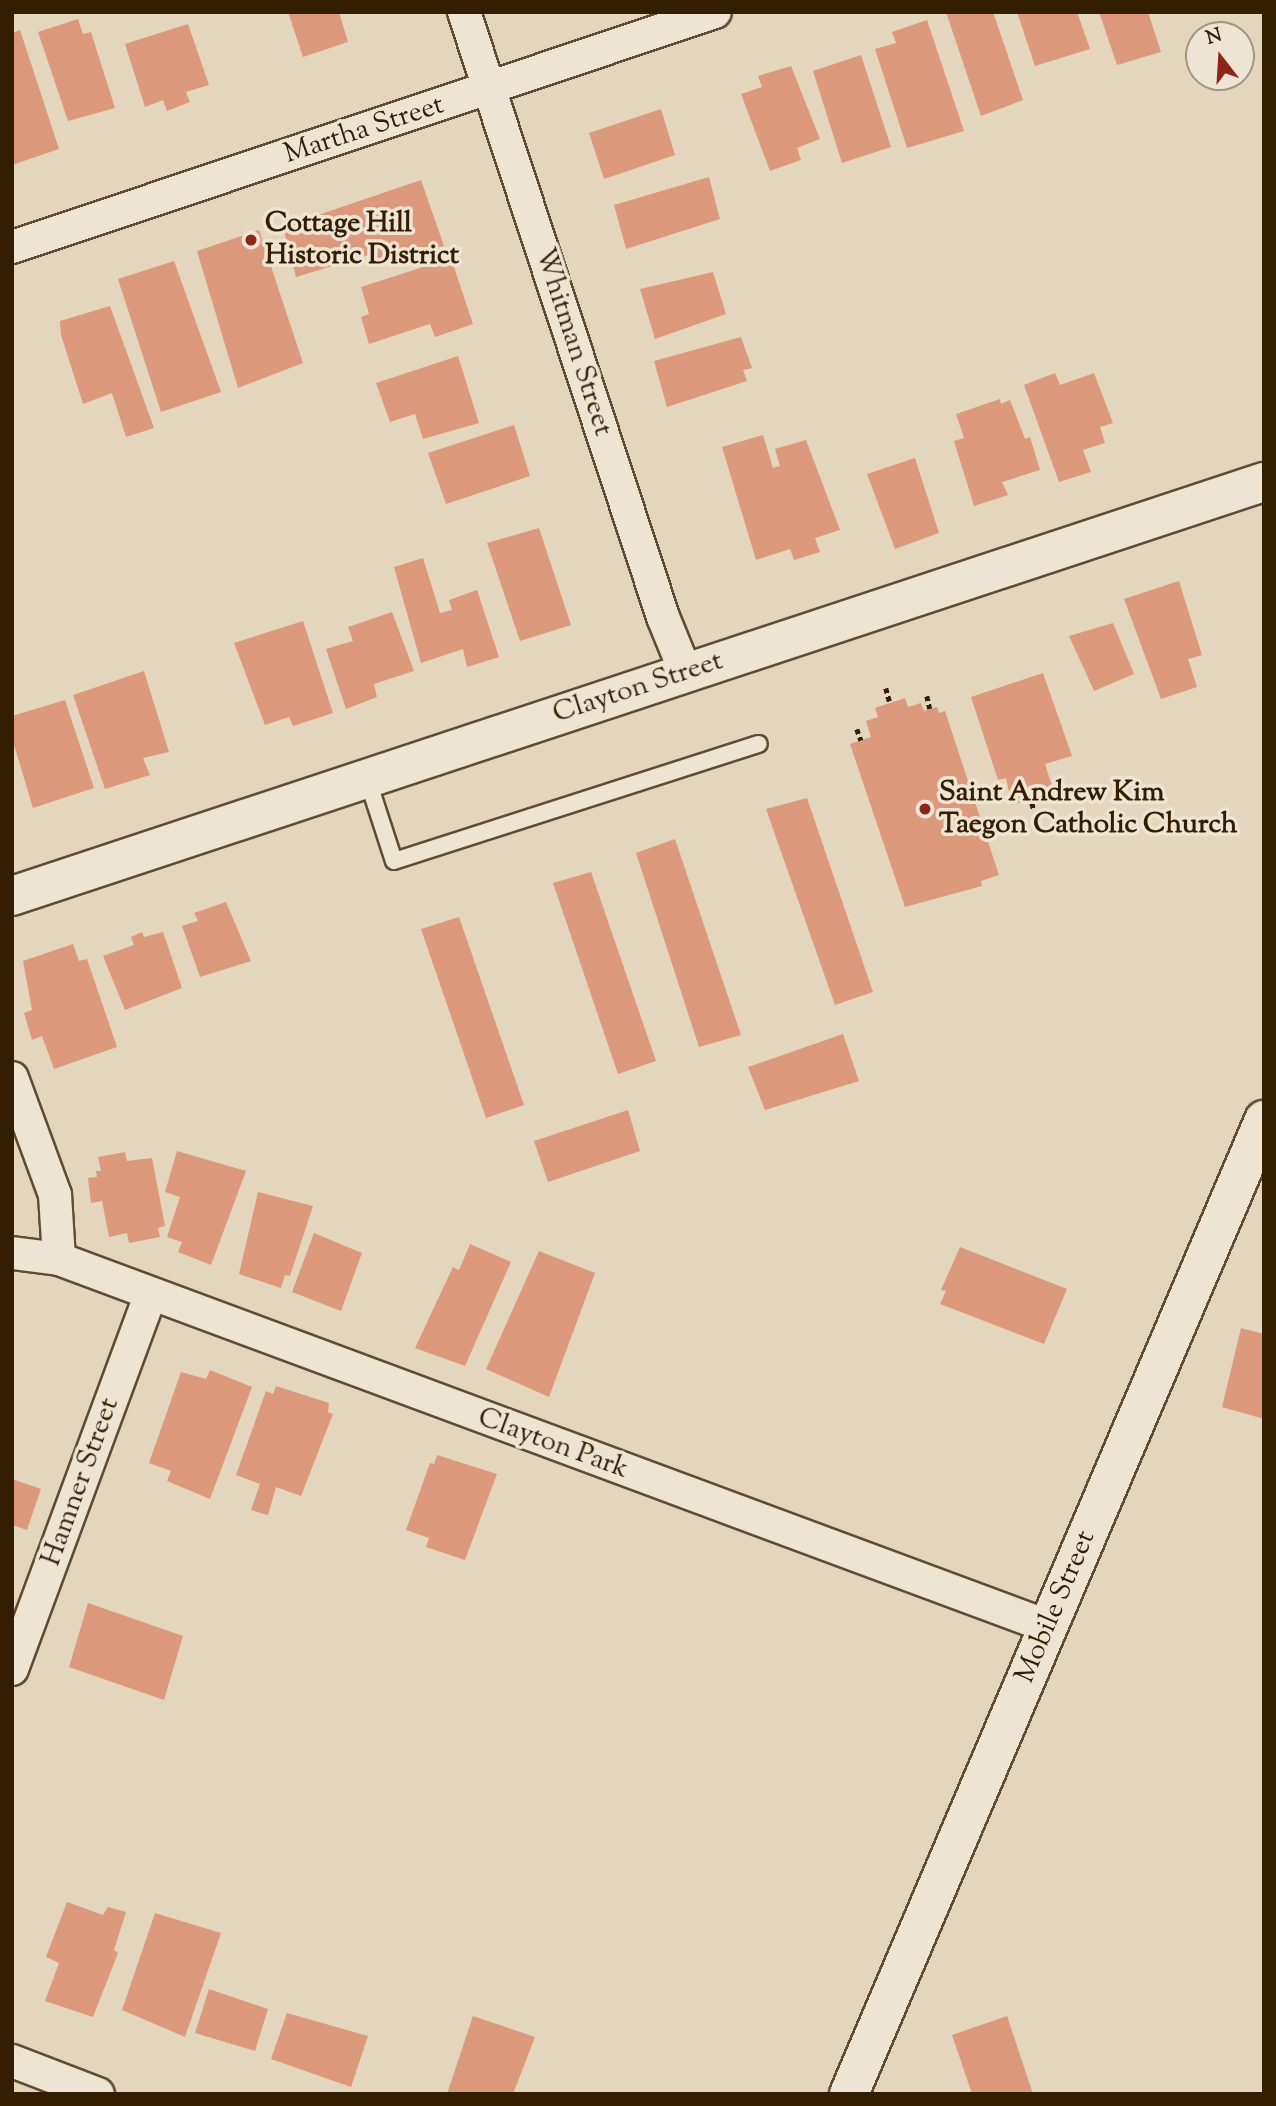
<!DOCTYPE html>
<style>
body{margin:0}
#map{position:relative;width:1276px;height:2106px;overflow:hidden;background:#e4d6bd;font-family:"Sorts Mill Goudy",serif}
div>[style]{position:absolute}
.building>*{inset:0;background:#dc997c}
.path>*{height:4.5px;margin-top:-2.25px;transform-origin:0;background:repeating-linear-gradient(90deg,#341e02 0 5px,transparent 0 8.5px)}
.roads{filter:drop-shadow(2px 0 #604c31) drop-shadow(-2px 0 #604c31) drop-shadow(0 2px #604c31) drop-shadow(0 -2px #604c31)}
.service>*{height:16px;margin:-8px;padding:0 8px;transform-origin:8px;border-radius:8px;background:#ede4d4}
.minor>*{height:32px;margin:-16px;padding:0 16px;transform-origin:16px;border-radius:16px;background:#ede4d4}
.tertiary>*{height:38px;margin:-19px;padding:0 19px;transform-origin:19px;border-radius:19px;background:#ede4d4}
.dots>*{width:19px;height:19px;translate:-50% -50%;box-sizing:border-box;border:4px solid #ede4d4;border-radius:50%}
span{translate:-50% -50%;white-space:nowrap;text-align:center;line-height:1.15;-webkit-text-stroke:7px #ede4d4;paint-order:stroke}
.street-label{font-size:28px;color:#341e02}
.poi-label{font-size:28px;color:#341e02;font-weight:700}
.left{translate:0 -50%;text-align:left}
.frame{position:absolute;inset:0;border:14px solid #341e02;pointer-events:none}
.north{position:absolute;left:1185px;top:21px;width:70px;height:70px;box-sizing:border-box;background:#ede4d4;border:2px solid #a39580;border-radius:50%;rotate:343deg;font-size:19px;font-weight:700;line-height:28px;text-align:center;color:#341e02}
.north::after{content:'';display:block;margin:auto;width:24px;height:32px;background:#8f2418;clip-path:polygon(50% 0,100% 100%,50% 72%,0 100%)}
</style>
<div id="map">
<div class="building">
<div style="clip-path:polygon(288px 12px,339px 12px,348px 42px,303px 57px)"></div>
<div style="clip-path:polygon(946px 12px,993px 12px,1023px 100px,981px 116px)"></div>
<div style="clip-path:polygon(1017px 12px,1077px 12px,1090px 49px,1035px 66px)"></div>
<div style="clip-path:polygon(1099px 12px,1148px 12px,1161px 52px,1117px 65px)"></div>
<div style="clip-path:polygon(78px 19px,83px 34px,91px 32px,115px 108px,68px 121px,38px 32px)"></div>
<div style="clip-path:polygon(927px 20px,964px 131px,907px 148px,875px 49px,896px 43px,892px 32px)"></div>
<div style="clip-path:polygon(188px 24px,209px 85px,186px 92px,190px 102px,167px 111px,163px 100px,145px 107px,125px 44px)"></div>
<div style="clip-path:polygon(20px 30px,59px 149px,12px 165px,12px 33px)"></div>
<div style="clip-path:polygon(861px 55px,891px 147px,842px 163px,813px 71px)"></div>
<div style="clip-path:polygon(791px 66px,820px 139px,797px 148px,801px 160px,770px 171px,741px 94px,762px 87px,758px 76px)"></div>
<div style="clip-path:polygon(661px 109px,675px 155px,604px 179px,589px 133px)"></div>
<div style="clip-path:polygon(709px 177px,720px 219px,626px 249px,614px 205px)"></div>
<div style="clip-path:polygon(421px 180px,444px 246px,379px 262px,375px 253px,296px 277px,283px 227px)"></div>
<div style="clip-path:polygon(259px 230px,303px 363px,238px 388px,197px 251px)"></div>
<div style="clip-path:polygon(451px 258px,473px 324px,435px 337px,430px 324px,369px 344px,361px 317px,369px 314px,361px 287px)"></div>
<div style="clip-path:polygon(174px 261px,221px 392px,161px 412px,118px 279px)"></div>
<div style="clip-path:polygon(713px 272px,726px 314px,655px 339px,640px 289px)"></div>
<div style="clip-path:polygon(110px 306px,154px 428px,126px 437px,112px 393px,83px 404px,61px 335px,60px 321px)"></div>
<div style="clip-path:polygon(741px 337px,752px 368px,743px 370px,747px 381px,667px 407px,654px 361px)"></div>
<div style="clip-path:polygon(458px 356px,479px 423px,423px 439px,415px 414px,390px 422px,376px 383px)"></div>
<div style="clip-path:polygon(1055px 373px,1060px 385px,1094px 373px,1113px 423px,1100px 427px,1105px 443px,1083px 450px,1091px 472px,1059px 482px,1024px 385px)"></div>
<div style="clip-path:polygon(1000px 399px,1001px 404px,1010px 400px,1025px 439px,1030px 437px,1040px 470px,1002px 482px,1008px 495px,974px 506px,954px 441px,964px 438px,956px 414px)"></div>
<div style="clip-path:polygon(514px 425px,530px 476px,446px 504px,428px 453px)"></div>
<div style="clip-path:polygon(763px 435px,773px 468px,780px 466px,775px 449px,806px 440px,840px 530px,815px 538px,820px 552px,794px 560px,790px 549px,756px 560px,722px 447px)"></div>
<div style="clip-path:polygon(915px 458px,939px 533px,895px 549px,867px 474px)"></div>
<div style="clip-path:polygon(539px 528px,571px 625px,520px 641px,487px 543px)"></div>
<div style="clip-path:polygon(423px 558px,440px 613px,452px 610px,449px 600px,477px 590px,499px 657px,467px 667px,463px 649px,421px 663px,394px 567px)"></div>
<div style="clip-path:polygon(1179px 581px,1202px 655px,1188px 659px,1197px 687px,1161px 699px,1124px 599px)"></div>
<div style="clip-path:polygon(392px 612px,414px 671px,374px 684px,377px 697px,346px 709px,326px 649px,353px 641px,348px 627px)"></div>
<div style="clip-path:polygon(303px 621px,333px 713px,293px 726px,289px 717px,265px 725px,234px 643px)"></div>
<div style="clip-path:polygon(1113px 623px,1134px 674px,1094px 691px,1069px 636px)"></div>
<div style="clip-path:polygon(144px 671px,169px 752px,143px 758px,150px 775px,105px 789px,73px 695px)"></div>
<div style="clip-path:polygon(1043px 673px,1072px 756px,1045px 764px,1053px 789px,1049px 793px,1012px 805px,1006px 778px,998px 780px,971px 697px)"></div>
<div style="clip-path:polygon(905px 698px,908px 707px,921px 703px,924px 711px,937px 707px,939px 713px,945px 711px,999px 875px,981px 881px,982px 886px,905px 907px,850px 744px,871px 737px,866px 721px,878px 717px,875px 708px)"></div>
<div style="clip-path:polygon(65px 700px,94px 788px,33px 808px,12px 738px,12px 716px)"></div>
<div style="clip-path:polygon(807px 798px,873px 992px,835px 1005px,766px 809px)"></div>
<div style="clip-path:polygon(675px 839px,741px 1035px,699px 1047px,636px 853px)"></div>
<div style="clip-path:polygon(591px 872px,656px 1061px,618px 1074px,553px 883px)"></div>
<div style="clip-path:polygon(226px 902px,251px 961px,200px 977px,182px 926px,198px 921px,194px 913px)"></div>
<div style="clip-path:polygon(459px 917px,524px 1105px,486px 1118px,421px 929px)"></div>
<div style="clip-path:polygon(142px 932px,144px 937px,163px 932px,182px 988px,125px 1010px,103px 956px,134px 945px,131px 937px)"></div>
<div style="clip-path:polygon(73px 944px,79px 961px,87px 959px,117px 1047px,54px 1069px,42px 1036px,32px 1040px,24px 1013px,32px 1010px,23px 961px)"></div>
<div style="clip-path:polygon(843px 1034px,859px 1081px,765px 1110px,748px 1067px)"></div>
<div style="clip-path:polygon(628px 1110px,640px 1151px,548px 1182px,534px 1141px)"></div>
<div style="clip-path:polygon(177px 1151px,246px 1171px,211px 1265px,178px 1252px,182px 1242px,167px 1237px,180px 1197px,165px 1192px)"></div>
<div style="clip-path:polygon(125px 1152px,127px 1161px,152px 1158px,165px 1226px,158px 1228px,160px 1237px,129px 1243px,127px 1233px,109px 1237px,102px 1201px,91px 1203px,88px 1178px,97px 1177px,96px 1171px,101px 1171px,98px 1157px)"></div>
<div style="clip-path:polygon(258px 1192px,313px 1206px,290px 1276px,285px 1275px,281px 1288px,239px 1274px)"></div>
<div style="clip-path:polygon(314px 1233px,362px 1253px,341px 1311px,292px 1292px)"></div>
<div style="clip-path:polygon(470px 1244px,511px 1262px,465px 1366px,415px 1348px,453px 1267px,459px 1270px)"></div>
<div style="clip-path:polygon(960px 1247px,1067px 1289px,1044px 1344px,940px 1304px,946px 1291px,941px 1290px)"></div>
<div style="clip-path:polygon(539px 1251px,595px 1273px,549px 1397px,486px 1369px)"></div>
<div style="clip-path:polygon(1241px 1328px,1264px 1334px,1264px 1419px,1222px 1407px)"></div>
<div style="clip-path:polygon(210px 1370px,252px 1387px,210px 1499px,167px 1481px,171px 1471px,149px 1463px,181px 1372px,206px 1379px)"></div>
<div style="clip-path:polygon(276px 1386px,329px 1403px,328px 1412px,333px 1414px,301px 1496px,276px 1487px,268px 1515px,251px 1510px,260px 1484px,236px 1475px,266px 1391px,273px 1394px)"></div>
<div style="clip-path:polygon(437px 1455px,497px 1474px,465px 1560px,426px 1547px,429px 1538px,406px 1530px,430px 1463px,434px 1464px)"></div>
<div style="clip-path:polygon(12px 1479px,41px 1489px,27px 1530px,12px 1525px)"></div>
<div style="clip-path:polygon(88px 1603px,183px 1636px,164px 1700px,69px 1667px)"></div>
<div style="clip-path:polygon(67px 1902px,103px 1915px,108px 1907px,126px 1912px,114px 1950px,118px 1953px,93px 2017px,45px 2001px,59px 1963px,46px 1957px)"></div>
<div style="clip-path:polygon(155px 1913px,221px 1933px,185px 2037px,122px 2010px)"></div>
<div style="clip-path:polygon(209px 1989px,268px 2009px,255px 2051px,195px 2033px)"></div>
<div style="clip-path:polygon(287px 2013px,368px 2036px,351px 2087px,271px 2059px)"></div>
<div style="clip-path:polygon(473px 2016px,535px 2037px,513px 2094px,447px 2094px)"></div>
<div style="clip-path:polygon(1007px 2016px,1033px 2094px,972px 2094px,952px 2035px)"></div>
</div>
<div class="path">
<div style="left:886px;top:688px;width:16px;rotate:75deg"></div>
<div style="left:927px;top:696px;width:13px;rotate:77deg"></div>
<div style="left:857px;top:729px;width:12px;rotate:70deg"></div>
<div style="left:1032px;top:803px;width:7px;rotate:74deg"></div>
</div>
<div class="roads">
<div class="service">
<div style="left:367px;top:778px;width:87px;rotate:72deg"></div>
<div style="left:394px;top:861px;width:383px;rotate:-17.8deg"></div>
</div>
<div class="minor">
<div style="left:464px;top:12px;width:637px;rotate:71.79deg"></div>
<div style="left:663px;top:617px;width:58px;rotate:67.8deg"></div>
<div style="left:12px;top:247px;width:741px;rotate:-18.48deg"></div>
<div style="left:12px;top:1078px;width:125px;rotate:69.8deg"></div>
<div style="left:55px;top:1195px;width:64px;rotate:86.4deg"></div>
<div style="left:12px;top:1253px;width:47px;rotate:7.3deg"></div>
<div style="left:59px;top:1259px;width:1054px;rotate:20.38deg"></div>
<div style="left:12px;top:1669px;width:398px;rotate:-69.7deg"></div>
<div style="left:12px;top:2061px;width:92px;rotate:21deg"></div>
</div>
<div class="tertiary">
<div style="left:12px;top:896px;width:1319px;rotate:-18.3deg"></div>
<div style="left:849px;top:2094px;width:1059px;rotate:-66.92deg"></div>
</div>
</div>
<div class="dots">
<div style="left:251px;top:240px;background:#8f2418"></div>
<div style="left:925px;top:809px;background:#8f2418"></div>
</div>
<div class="street-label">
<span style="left:364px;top:130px;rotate:-18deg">Martha Street</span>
<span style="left:573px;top:342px;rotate:72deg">Whitman Street</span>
<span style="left:638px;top:688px;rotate:-18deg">Clayton Street</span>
<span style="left:553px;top:1444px;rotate:20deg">Clayton Park</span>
<span style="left:81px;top:1482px;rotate:-70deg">Hamner Street</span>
<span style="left:1056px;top:1607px;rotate:-67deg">Mobile Street</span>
</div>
<div class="poi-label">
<span class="left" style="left:265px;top:240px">Cottage Hill<br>Historic District</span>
<span class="left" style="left:939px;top:809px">Saint Andrew Kim<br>Taegon Catholic Church</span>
</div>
<div class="frame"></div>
<div class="north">N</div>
</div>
